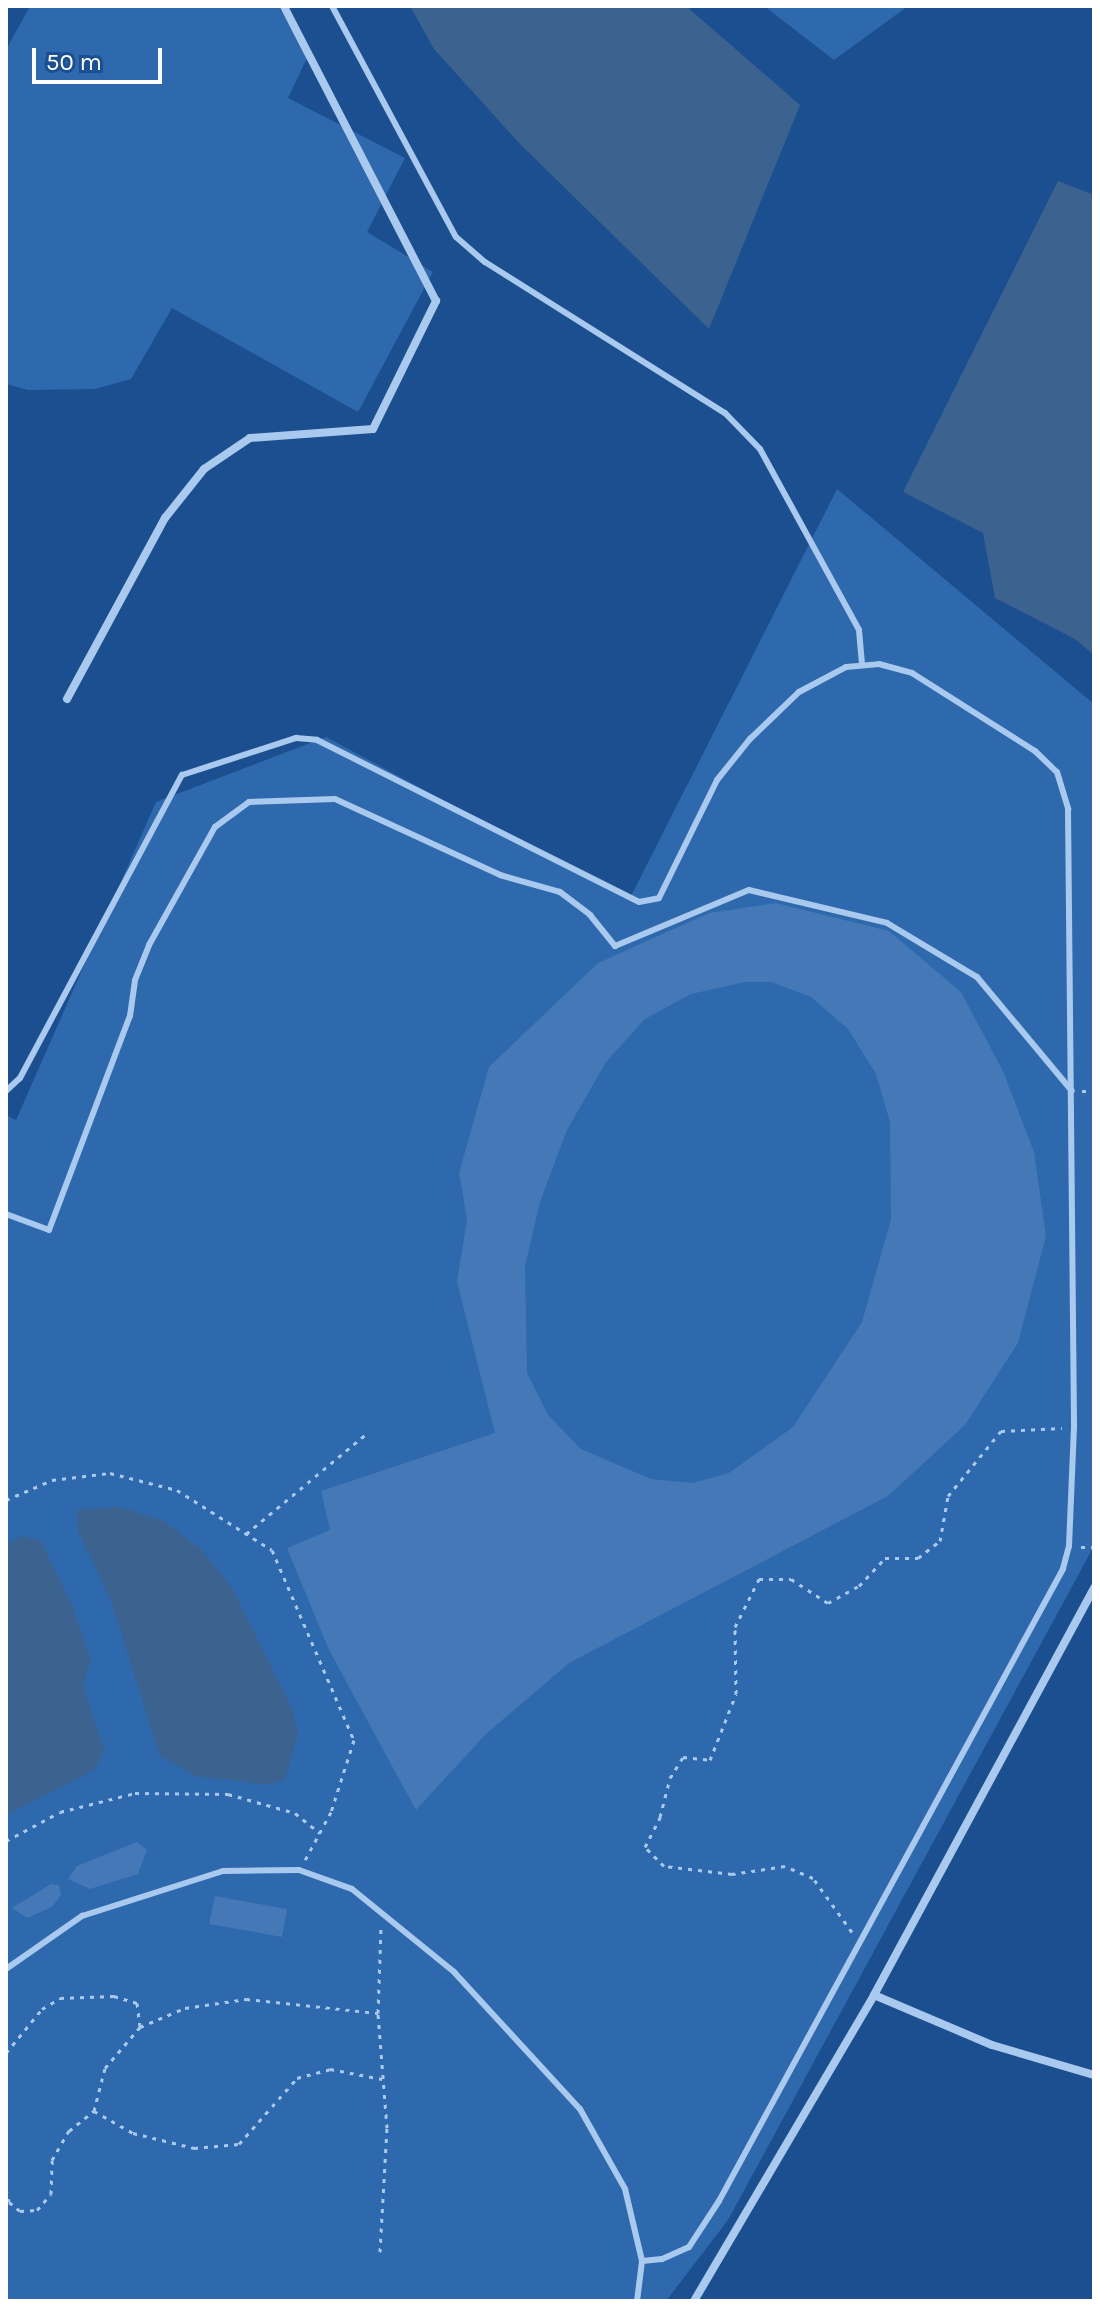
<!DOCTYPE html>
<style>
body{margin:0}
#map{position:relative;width:1100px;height:2307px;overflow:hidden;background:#1b4f8f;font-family:Karla,sans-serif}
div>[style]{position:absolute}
.green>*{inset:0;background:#2e69ad}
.water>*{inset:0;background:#3c6290}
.building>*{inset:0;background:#4478b7}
.path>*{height:3px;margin-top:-1.5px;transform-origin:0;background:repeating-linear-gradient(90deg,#a9c9ee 0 4px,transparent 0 10px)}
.lane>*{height:6px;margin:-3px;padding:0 3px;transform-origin:3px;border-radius:3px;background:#a9c9ee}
.street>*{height:8px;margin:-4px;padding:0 4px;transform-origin:4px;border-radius:4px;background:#a9c9ee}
span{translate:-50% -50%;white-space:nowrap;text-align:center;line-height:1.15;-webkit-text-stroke:7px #1b4f8f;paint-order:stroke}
.frame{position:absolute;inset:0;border:8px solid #fff;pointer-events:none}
.scale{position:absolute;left:32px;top:48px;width:130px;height:36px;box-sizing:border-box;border:4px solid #fff;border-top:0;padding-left:10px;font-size:24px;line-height:28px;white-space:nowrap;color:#fff;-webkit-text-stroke:6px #1b4f8f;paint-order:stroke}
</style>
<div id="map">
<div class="green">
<div style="clip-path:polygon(30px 6px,278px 6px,308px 56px,288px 98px,405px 158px,367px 232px,433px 272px,358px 412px,172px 308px,131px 379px,95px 389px,28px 390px,6px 384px,6px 50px)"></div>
<div style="clip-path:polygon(764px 6px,908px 6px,834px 60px)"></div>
<div style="clip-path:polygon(837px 489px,1094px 704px,1094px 1546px,728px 2220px,666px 2301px,6px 2301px,6px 1115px,16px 1120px,156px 802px,326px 737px,629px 900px)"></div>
</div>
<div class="water">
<div style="clip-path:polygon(410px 6px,686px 6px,800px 105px,709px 329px,520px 144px,434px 49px)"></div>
<div style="clip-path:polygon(1058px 181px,1094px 195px,1094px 655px,1075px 639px,995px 598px,983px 533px,903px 492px)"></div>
<div style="clip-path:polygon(119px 1507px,162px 1520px,203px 1551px,233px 1590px,293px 1711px,298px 1734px,285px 1779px,270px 1785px,196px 1776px,160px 1756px,110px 1598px,78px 1531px,77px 1510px)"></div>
<div style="clip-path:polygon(21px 1536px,41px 1541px,73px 1608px,91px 1660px,83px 1686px,104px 1750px,94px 1770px,6px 1815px,6px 1546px)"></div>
</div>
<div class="building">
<div style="clip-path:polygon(evenodd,776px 903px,889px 931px,961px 992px,1003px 1071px,1034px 1152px,1046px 1236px,1018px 1343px,965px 1425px,888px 1496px,569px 1663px,486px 1734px,416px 1810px,329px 1650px,287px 1548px,330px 1530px,321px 1491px,495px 1433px,457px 1282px,467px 1219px,459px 1173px,489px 1067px,598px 963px,709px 913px,776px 903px,745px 982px,771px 982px,811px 997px,848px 1029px,876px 1074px,890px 1122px,891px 1219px,862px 1322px,793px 1427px,729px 1473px,692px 1483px,651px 1479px,581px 1449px,548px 1415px,527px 1373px,525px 1266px,540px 1202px,567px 1130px,606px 1062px,645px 1019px,691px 994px,745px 982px)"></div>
<div style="clip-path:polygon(137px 1842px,147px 1850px,138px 1874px,90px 1889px,68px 1879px,77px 1866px)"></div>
<div style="clip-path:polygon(51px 1884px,59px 1885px,61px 1895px,52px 1907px,27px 1918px,12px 1908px)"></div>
<div style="clip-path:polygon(215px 1896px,287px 1909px,282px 1937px,209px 1924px)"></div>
</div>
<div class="path">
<div style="left:1082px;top:1091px;width:12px"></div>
<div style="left:6px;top:1500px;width:50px;rotate:-23.5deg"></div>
<div style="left:52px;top:1480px;width:58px;rotate:-6.9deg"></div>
<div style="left:110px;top:1473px;width:69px;rotate:14.2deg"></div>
<div style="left:177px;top:1490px;width:112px;rotate:32.3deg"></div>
<div style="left:272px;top:1550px;width:207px;rotate:66.7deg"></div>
<div style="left:354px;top:1740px;width:76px;rotate:107.7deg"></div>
<div style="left:331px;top:1812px;width:55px;rotate:118.4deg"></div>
<div style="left:246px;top:1534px;width:155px;rotate:-39.8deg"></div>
<div style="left:1081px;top:1547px;width:13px"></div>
<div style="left:6px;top:1841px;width:61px;rotate:-28.2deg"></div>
<div style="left:60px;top:1812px;width:77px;rotate:-14.2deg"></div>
<div style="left:135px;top:1793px;width:93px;rotate:0.6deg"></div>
<div style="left:228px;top:1794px;width:70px;rotate:15.8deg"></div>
<div style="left:295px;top:1813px;width:32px;rotate:39deg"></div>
<div style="left:852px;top:1932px;width:67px;rotate:-125.8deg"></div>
<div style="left:813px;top:1878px;width:30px;rotate:-157deg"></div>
<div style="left:785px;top:1866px;width:54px;rotate:171.4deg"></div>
<div style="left:732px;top:1874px;width:68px;rotate:-173.3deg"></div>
<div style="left:664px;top:1866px;width:27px;rotate:-135deg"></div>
<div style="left:645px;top:1847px;width:34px;rotate:-63deg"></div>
<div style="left:660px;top:1817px;width:40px;rotate:-75.6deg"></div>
<div style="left:670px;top:1778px;width:25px;rotate:-58deg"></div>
<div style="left:683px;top:1757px;width:27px;rotate:6deg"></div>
<div style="left:710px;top:1760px;width:71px;rotate:-68.5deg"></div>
<div style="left:736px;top:1694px;width:67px;rotate:-90.9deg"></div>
<div style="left:735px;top:1627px;width:54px;rotate:-63.4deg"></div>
<div style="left:759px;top:1579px;width:32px"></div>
<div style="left:791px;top:1579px;width:44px;rotate:33deg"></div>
<div style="left:828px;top:1603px;width:35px;rotate:-29deg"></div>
<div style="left:859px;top:1586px;width:38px;rotate:-47deg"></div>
<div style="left:885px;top:1558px;width:33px"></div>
<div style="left:918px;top:1558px;width:28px;rotate:-38deg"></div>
<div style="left:940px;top:1541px;width:46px;rotate:-79.9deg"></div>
<div style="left:948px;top:1496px;width:84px;rotate:-50.8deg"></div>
<div style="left:1001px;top:1431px;width:61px;rotate:-2.8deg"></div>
<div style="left:6px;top:2053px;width:57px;rotate:-50.7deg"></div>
<div style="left:42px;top:2009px;width:21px;rotate:-31deg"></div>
<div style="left:60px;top:1998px;width:54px;rotate:-2.1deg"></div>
<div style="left:114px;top:1996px;width:24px;rotate:17deg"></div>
<div style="left:137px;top:2003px;width:24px;rotate:83deg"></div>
<div style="left:94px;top:2111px;width:45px;rotate:29.4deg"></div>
<div style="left:133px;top:2133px;width:63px;rotate:13.8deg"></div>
<div style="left:194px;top:2148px;width:45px;rotate:-5.1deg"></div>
<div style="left:239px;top:2144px;width:88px;rotate:-48.7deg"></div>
<div style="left:297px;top:2078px;width:34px;rotate:-15deg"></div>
<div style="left:330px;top:2069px;width:53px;rotate:10.9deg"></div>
<div style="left:6px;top:2189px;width:13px;rotate:77deg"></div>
<div style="left:9px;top:2202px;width:14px;rotate:39deg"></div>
<div style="left:20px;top:2211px;width:17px;rotate:-3deg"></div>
<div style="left:37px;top:2210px;width:21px;rotate:-49deg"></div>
<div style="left:51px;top:2194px;width:34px;rotate:-88deg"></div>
<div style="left:52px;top:2160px;width:34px;rotate:-60deg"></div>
<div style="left:69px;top:2131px;width:32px;rotate:-39deg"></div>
<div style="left:94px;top:2111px;width:44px;rotate:-75.7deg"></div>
<div style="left:105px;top:2068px;width:54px;rotate:-49.5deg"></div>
<div style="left:140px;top:2027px;width:49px;rotate:-22.9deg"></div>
<div style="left:185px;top:2008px;width:62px;rotate:-8.4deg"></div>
<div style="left:246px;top:1999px;width:133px;rotate:6.1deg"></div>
<div style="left:380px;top:2252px;width:124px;rotate:-86.8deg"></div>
<div style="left:387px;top:2128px;width:115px;rotate:-94.5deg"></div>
<div style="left:378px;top:2013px;width:84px;rotate:-88deg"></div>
</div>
<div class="lane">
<div style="left:332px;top:6px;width:262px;rotate:61.8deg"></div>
<div style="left:456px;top:237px;width:38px;rotate:41deg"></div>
<div style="left:485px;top:262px;width:284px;rotate:32.2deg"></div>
<div style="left:725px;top:413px;width:50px;rotate:45.8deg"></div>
<div style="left:760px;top:449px;width:206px;rotate:61.3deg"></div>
<div style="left:859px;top:630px;width:35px;rotate:85deg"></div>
<div style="left:6px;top:1091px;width:19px;rotate:-43deg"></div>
<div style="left:20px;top:1078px;width:344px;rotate:-61.9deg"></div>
<div style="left:182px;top:775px;width:120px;rotate:-18deg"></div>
<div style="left:296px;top:738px;width:21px;rotate:5deg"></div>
<div style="left:317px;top:740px;width:360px;rotate:26.7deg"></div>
<div style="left:639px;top:902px;width:20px;rotate:-11deg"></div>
<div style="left:659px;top:898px;width:131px;rotate:-63.8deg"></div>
<div style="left:717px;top:780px;width:53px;rotate:-51.2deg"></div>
<div style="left:750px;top:739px;width:68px;rotate:-43.8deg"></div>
<div style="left:799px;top:692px;width:53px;rotate:-28deg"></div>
<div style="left:846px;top:667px;width:33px;rotate:-5deg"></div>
<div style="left:879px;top:664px;width:34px;rotate:15deg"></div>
<div style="left:912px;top:673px;width:146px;rotate:32.4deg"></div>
<div style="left:1035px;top:751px;width:30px;rotate:44deg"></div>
<div style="left:1057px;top:772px;width:39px;rotate:73deg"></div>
<div style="left:1068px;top:809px;width:618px;rotate:89.44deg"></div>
<div style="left:1074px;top:1427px;width:119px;rotate:92.4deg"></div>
<div style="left:1069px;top:1546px;width:24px;rotate:105deg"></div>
<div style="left:1063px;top:1569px;width:720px;rotate:118.56deg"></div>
<div style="left:719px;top:2201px;width:55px;rotate:123.1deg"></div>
<div style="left:689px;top:2247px;width:30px;rotate:156deg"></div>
<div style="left:662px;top:2259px;width:20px;rotate:174deg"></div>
<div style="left:6px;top:1214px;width:46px;rotate:20.4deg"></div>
<div style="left:49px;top:1230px;width:229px;rotate:-69.3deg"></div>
<div style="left:130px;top:1016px;width:36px;rotate:-82deg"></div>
<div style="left:135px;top:980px;width:38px;rotate:-68deg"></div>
<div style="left:149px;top:945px;width:135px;rotate:-60.8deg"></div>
<div style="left:215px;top:827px;width:42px;rotate:-36.3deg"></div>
<div style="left:249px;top:802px;width:86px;rotate:-2deg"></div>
<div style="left:335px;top:799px;width:182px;rotate:24.7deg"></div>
<div style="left:500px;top:875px;width:62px;rotate:15.8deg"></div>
<div style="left:560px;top:892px;width:38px;rotate:37deg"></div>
<div style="left:590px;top:915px;width:40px;rotate:51deg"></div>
<div style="left:615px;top:946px;width:145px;rotate:-22.7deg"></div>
<div style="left:749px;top:890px;width:142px;rotate:13.4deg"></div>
<div style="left:887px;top:923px;width:105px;rotate:31deg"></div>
<div style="left:977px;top:977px;width:148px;rotate:50.2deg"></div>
<div style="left:6px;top:1969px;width:93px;rotate:-34.9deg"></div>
<div style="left:82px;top:1916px;width:148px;rotate:-17.7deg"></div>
<div style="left:223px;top:1871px;width:76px;rotate:-0.8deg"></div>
<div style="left:299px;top:1870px;width:56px;rotate:19.7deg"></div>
<div style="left:352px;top:1889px;width:132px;rotate:39.1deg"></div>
<div style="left:454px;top:1972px;width:186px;rotate:47.4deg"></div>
<div style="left:580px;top:2109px;width:92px;rotate:60.6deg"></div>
<div style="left:625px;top:2189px;width:74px;rotate:76.7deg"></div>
<div style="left:642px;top:2261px;width:40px;rotate:97.1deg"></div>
</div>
<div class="street">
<div style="left:67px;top:699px;width:206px;rotate:-61.6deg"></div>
<div style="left:165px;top:518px;width:63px;rotate:-51.5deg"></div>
<div style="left:204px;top:469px;width:55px;rotate:-34deg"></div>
<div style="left:250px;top:438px;width:123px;rotate:-4.2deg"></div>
<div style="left:373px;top:429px;width:143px;rotate:-63.8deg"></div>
<div style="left:436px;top:301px;width:332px;rotate:-117.3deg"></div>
<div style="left:874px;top:1995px;width:128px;rotate:23deg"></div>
<div style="left:992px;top:2045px;width:106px;rotate:16.4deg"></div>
<div style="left:694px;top:2301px;width:355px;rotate:-59.5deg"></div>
<div style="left:874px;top:1995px;width:463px;rotate:-61.6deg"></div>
</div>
<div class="frame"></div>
<div class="scale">50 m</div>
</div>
